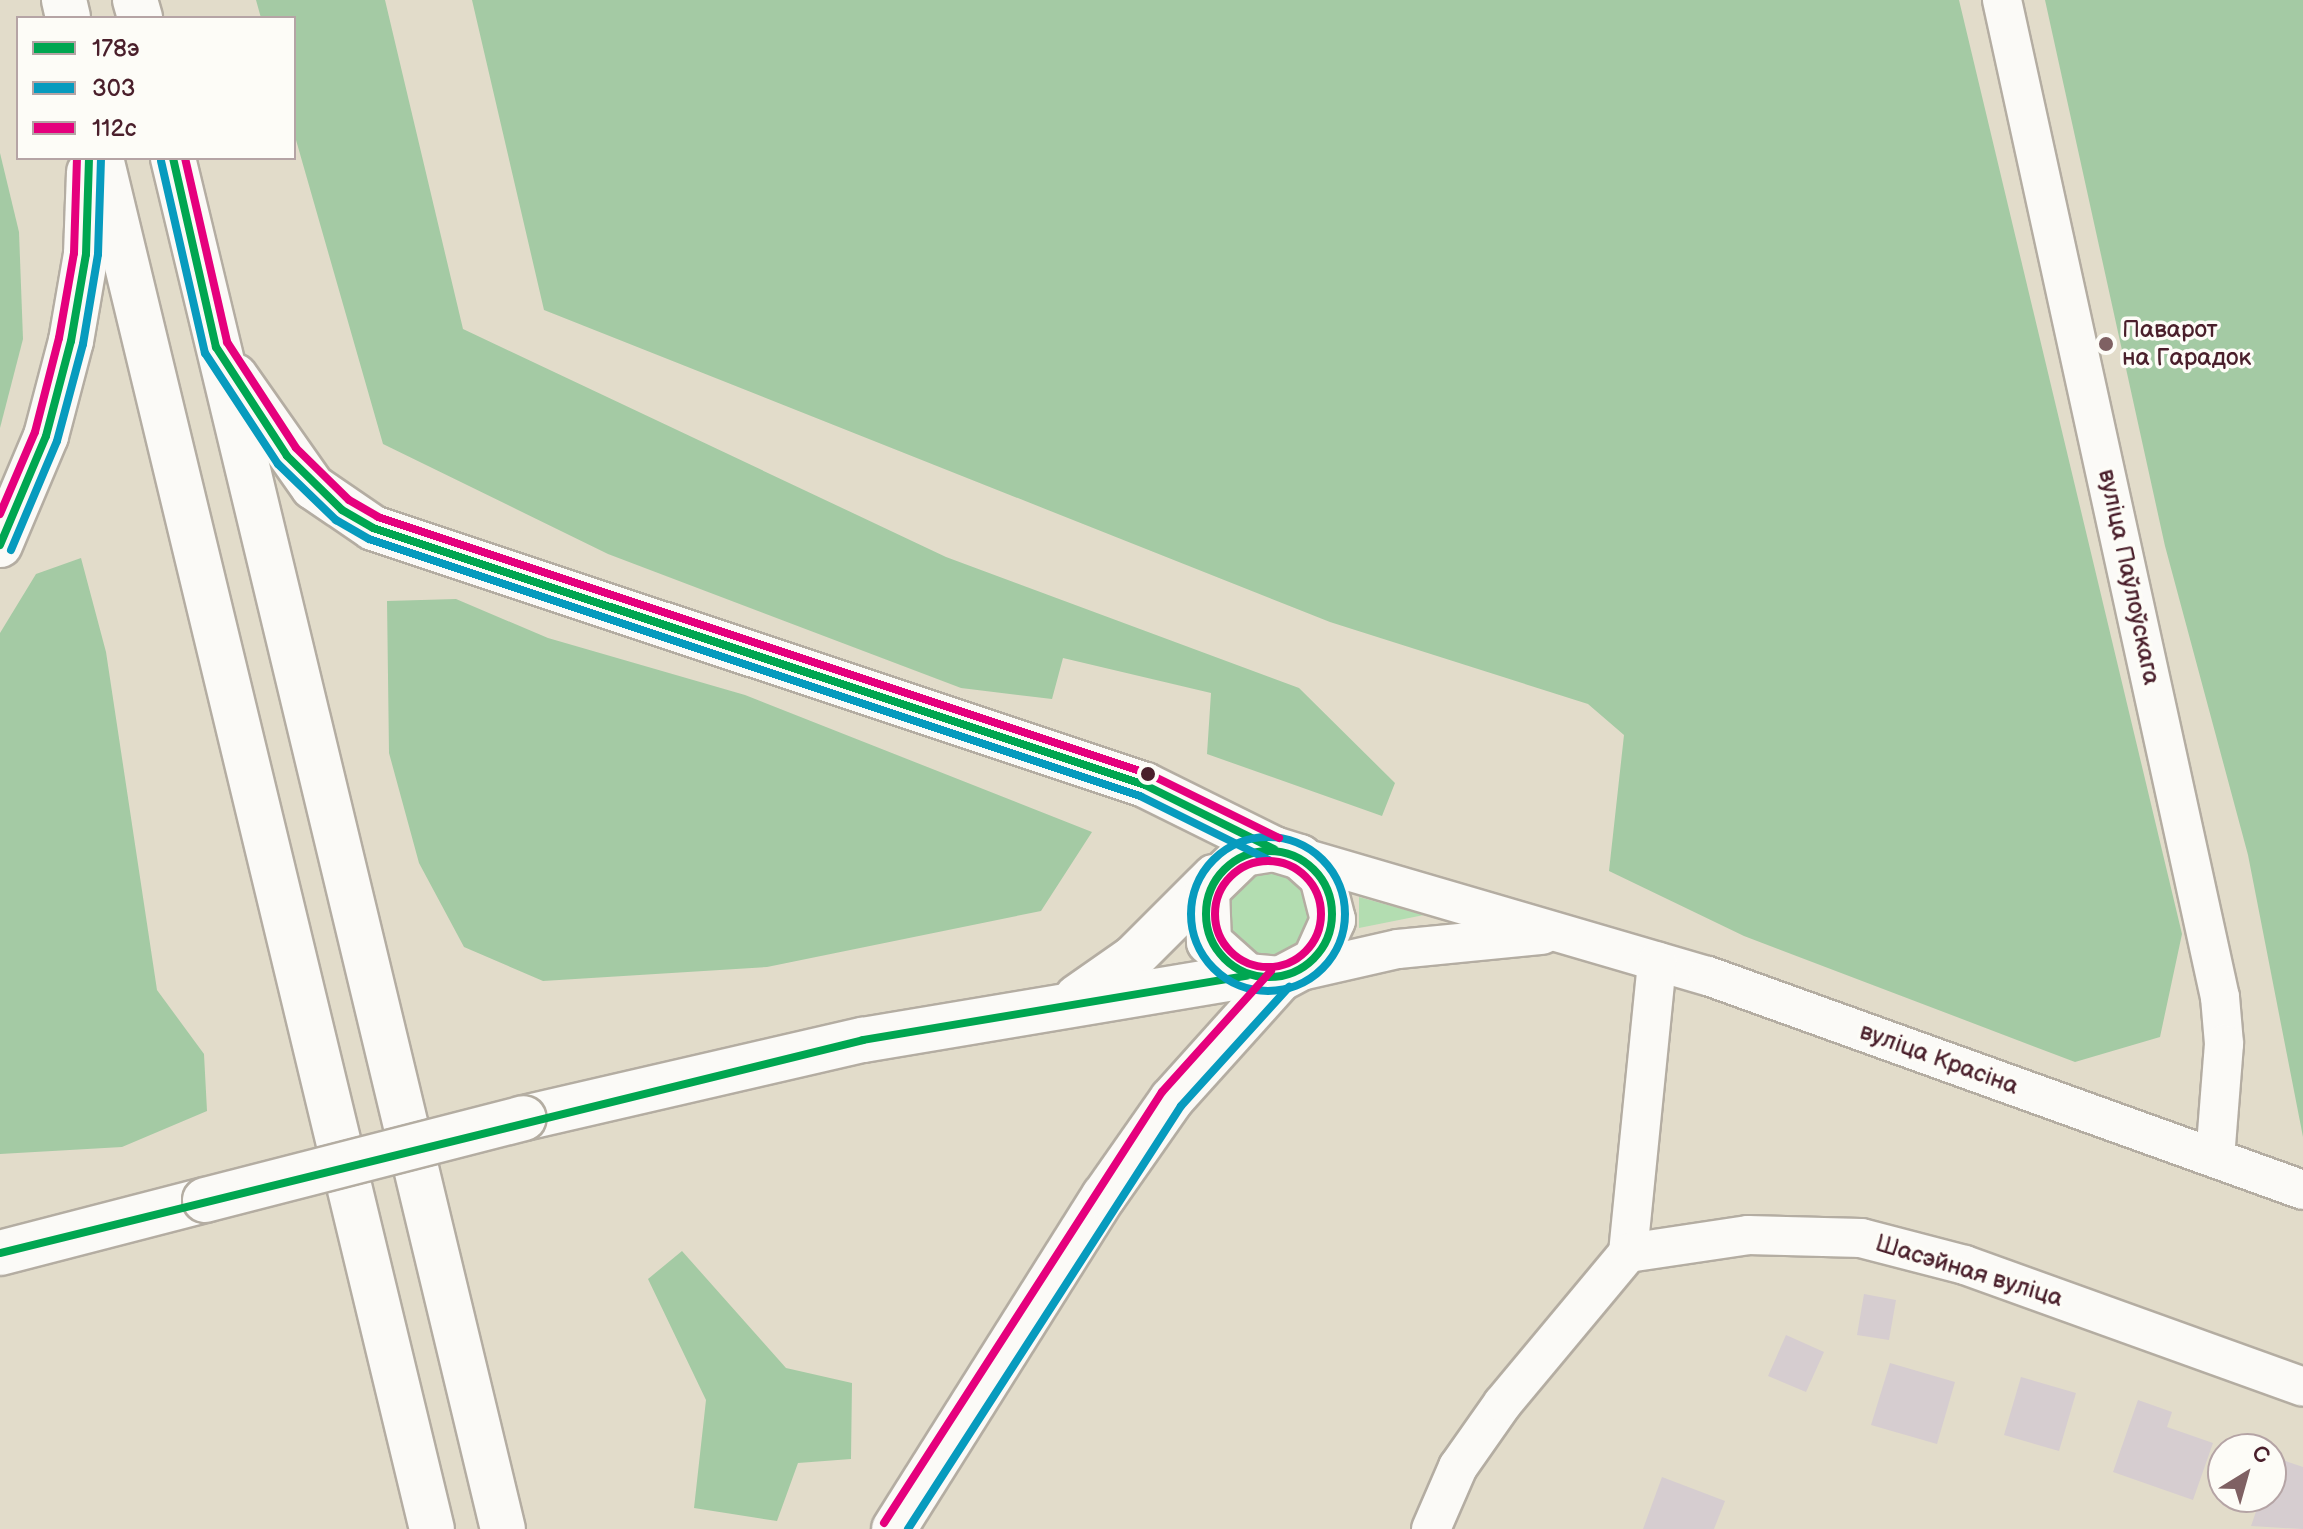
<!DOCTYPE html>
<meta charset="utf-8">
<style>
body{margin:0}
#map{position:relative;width:2303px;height:1529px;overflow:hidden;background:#e2dcca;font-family:"Balsamiq Sans",sans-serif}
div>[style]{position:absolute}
.green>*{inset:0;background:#b3ddb1}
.round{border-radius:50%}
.forest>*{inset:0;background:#a4caa4}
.building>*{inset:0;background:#d6cdd0}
.roads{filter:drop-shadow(2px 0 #b4ada2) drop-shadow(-2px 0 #b4ada2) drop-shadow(0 2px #b4ada2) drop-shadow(0 -2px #b4ada2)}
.minor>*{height:38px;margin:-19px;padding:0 19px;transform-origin:19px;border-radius:19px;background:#fbfaf7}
.major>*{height:44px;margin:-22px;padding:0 22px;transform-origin:22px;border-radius:22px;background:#fbfaf7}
.highway>*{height:44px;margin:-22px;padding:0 22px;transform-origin:22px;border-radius:22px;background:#fbfaf7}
.bridges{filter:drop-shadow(2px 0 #b4ada2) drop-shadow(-2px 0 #b4ada2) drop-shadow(0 2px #b4ada2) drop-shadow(0 -2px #b4ada2)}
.major-bridge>*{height:44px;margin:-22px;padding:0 22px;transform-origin:22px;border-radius:22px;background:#fbfaf7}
.bus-1>*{height:8px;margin:-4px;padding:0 4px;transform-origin:4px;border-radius:4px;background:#00a651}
.bus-1>.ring{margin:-4px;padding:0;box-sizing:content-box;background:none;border:8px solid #00a651;border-radius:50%}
.bus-2>*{height:8px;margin:-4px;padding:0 4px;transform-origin:4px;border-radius:4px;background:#079bbe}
.bus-2>.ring{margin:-4px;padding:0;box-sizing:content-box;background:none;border:8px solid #079bbe;border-radius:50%}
.bus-3>*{height:8px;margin:-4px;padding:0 4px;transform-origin:4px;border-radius:4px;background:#e5007d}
.bus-3>.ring{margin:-4px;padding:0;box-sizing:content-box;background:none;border:8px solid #e5007d;border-radius:50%}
.dots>*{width:22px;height:22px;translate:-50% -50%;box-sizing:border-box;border:4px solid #fdfcf7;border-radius:50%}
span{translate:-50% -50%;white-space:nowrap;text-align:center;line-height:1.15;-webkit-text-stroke:7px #fdfcf7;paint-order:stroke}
.poi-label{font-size:24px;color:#4a1f2b}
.left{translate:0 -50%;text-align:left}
.street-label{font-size:24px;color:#4a1f2b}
.legend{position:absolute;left:16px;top:16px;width:280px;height:144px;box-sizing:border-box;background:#fdfcf7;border:2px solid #b5a4a5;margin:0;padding:10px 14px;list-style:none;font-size:24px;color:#4a1f2b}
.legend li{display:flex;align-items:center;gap:16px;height:40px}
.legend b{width:40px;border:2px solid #b5a4a5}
.north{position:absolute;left:2207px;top:1433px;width:80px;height:80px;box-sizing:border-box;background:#fdfcf7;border:2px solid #b5a4a5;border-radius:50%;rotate:37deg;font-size:22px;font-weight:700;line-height:32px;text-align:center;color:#4a1f2b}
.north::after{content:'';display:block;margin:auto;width:28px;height:36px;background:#7f6163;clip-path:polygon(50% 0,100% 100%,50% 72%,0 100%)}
</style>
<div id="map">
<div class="green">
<div class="round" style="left:1226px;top:871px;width:88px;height:88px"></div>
<div style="clip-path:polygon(1359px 897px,1424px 915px,1359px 928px)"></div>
</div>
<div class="forest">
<div style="clip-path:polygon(256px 0,385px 0,463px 329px,946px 557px,1299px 688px,1395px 783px,1382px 816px,1207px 754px,1211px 693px,1063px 658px,1052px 699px,961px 688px,608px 554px,383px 444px,294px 133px,294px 18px,261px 18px)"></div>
<div style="clip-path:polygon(472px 0,1959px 0,2182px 934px,2160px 1037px,2075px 1062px,1744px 936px,1609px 871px,1624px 735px,1588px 704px,1330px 622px,544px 310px)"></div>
<div style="clip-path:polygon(2045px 0,2303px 0,2303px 1137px,2248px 855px,2165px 546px)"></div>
<div style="clip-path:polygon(0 153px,19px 232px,23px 339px,0 428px)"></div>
<div style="clip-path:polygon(81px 558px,106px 652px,157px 990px,204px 1054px,207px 1111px,122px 1147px,0 1154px,0 633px,36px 574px)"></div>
<div style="clip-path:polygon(456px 599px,548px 638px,745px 695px,1092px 832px,1041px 911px,767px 967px,543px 981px,464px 947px,419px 863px,389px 753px,387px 601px)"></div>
<div style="clip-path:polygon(682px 1251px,786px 1368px,852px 1383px,851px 1459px,798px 1463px,777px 1521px,694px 1508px,706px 1400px,648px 1279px)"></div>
</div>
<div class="building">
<div style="clip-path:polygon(1864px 1294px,1896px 1300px,1889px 1340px,1857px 1335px)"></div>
<div style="clip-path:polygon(1786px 1335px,1824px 1352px,1806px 1392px,1768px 1376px)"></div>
<div style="clip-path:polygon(1890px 1363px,1955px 1382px,1937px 1444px,1871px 1425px)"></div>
<div style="clip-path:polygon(2021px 1377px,2076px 1393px,2059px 1451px,2004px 1435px)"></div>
<div style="clip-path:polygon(2138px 1400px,2172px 1412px,2167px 1427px,2213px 1443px,2193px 1500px,2113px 1472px)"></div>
<div style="clip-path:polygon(2274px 1457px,2303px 1467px,2303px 1529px,2251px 1526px,2261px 1497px,2271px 1497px)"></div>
<div style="clip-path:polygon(1662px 1477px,1725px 1501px,1714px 1529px,1643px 1529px)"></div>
</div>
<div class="roads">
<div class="minor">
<div style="left:2002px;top:0;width:1021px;rotate:77.67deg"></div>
<div style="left:2220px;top:997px;width:47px;rotate:85.1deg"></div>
<div style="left:2224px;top:1044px;width:114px;rotate:94.5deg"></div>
<div style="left:1300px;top:857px;width:425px;rotate:16.3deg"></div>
<div style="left:1708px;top:976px;width:632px;rotate:19.78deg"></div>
<div style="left:1301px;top:971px;width:99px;rotate:-12.8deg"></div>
<div style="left:1398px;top:949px;width:145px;rotate:-5.6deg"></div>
<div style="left:1628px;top:1253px;width:293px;rotate:-84.3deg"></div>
<div style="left:1431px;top:1529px;width:68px;rotate:-66.5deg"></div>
<div style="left:1458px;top:1467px;width:78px;rotate:-54.9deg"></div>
<div style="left:1503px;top:1403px;width:195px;rotate:-50.2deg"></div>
<div style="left:1628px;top:1253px;width:121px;rotate:-8.5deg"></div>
<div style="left:1748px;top:1235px;width:113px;rotate:1.5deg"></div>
<div style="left:1861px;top:1238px;width:107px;rotate:14.6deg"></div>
<div style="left:1965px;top:1265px;width:359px;rotate:19.8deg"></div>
</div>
<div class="major">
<div style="left:1077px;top:997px;width:68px;rotate:-34.9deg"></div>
<div style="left:1133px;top:958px;width:115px;rotate:-45deg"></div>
<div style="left:524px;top:1118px;width:348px;rotate:-13deg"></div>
<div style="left:863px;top:1040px;width:389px;rotate:-9.5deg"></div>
<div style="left:1247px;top:976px;width:33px;rotate:5deg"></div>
<div style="left:1280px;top:979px;width:40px;rotate:-28deg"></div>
<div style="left:1315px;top:960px;width:44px;rotate:-65.8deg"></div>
<div style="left:1333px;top:920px;width:44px;rotate:-104.3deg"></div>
<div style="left:1322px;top:877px;width:30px;rotate:-138deg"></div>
<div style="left:1300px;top:857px;width:27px;rotate:-163deg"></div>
<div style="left:1274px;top:849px;width:30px;rotate:171deg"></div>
<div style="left:1244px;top:854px;width:52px;rotate:135.8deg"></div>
<div style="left:1207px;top:890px;width:52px;rotate:87.8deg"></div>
<div style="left:1209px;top:942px;width:51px;rotate:41.8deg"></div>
<div style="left:0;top:1253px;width:212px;rotate:-14.5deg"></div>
</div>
<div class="highway">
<div style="left:64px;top:0;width:18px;rotate:77deg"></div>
<div style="left:135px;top:0;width:19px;rotate:74deg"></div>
<div style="left:101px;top:158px;width:1410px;rotate:76.43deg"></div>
<div style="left:173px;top:158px;width:1410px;rotate:76.47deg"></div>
<div style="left:235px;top:376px;width:136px;rotate:54.9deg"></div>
<div style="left:313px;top:487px;width:73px;rotate:34.3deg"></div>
<div style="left:373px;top:528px;width:814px;rotate:18.41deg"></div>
<div style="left:1145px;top:785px;width:144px;rotate:26.4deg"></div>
<div style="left:0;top:545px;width:118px;rotate:-67.1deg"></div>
<div style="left:46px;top:436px;width:98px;rotate:-75.3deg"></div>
<div style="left:71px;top:341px;width:88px;rotate:-80.2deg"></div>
<div style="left:86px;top:254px;width:82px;rotate:-87.9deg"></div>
<div style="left:894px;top:1529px;width:394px;rotate:-57.8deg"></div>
<div style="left:1104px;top:1196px;width:118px;rotate:-55deg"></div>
<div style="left:1172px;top:1099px;width:161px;rotate:-48deg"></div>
</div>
</div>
<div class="bridges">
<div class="major-bridge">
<div style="left:205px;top:1200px;width:329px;rotate:-14.4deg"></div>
</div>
</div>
<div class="bus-1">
<div style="left:173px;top:158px;width:194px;rotate:77.2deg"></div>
<div style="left:216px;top:347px;width:130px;rotate:56.9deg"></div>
<div style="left:287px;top:456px;width:77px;rotate:44.5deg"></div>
<div style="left:342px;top:510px;width:36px;rotate:30deg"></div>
<div style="left:373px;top:528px;width:814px;rotate:18.41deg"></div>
<div style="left:1145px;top:785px;width:144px;rotate:26.4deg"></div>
<div style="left:0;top:545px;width:118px;rotate:-67.1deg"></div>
<div style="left:46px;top:436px;width:98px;rotate:-75.3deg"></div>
<div style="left:71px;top:341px;width:88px;rotate:-80.2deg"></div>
<div style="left:86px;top:254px;width:96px;rotate:-88.2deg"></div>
<div class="ring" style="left:1206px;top:851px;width:118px;height:118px"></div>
<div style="left:0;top:1253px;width:889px;rotate:-13.86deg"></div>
<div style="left:863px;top:1040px;width:389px;rotate:-9.5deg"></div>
</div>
<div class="bus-2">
<div style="left:161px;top:161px;width:197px;rotate:77.1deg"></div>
<div style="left:205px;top:353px;width:133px;rotate:56.7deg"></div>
<div style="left:278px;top:464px;width:81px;rotate:44deg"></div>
<div style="left:336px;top:520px;width:38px;rotate:30deg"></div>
<div style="left:369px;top:539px;width:813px;rotate:18.43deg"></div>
<div style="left:1140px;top:796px;width:144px;rotate:26.4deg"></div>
<div style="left:11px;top:550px;width:118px;rotate:-67.1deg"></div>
<div style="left:57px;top:441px;width:100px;rotate:-75deg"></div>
<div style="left:83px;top:344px;width:91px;rotate:-80.5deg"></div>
<div style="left:98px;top:254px;width:96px;rotate:-88.2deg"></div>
<div class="ring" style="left:1191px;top:837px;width:146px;height:146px"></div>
<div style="left:908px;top:1529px;width:503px;rotate:-57.16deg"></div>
<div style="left:1181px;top:1106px;width:161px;rotate:-47.8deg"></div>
</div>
<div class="bus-3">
<div style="left:185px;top:158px;width:189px;rotate:77.1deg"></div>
<div style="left:227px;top:342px;width:126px;rotate:56.9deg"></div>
<div style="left:296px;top:448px;width:74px;rotate:44.5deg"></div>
<div style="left:349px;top:500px;width:34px;rotate:30deg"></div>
<div style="left:378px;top:517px;width:813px;rotate:18.43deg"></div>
<div style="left:1149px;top:774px;width:145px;rotate:26.2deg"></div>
<div style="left:0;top:514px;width:89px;rotate:-66.9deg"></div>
<div style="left:35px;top:432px;width:97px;rotate:-75.7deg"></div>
<div style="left:59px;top:338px;width:86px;rotate:-80deg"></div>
<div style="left:74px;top:253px;width:95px;rotate:-88.2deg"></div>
<div class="ring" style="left:1215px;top:861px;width:98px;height:98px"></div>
<div style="left:884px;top:1523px;width:513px;rotate:-57.18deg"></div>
<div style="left:1162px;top:1092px;width:163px;rotate:-48deg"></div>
</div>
<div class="dots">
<div style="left:2106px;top:344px;background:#7f6163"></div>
<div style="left:1148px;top:774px;background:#4a1f2b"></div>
</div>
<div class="poi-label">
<span class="left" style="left:2122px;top:344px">Паварот<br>на Гарадок</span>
</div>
<div class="street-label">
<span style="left:2129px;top:577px;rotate:78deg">вуліца Паўлоўскага</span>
<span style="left:1939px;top:1059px;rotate:20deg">вуліца Красіна</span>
<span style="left:1969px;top:1271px;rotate:17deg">Шасэйная вуліца</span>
</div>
<ul class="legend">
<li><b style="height:10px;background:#00a651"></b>178э</li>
<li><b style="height:10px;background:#079bbe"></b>303</li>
<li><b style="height:10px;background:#e5007d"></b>112с</li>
</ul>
<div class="north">С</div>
</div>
